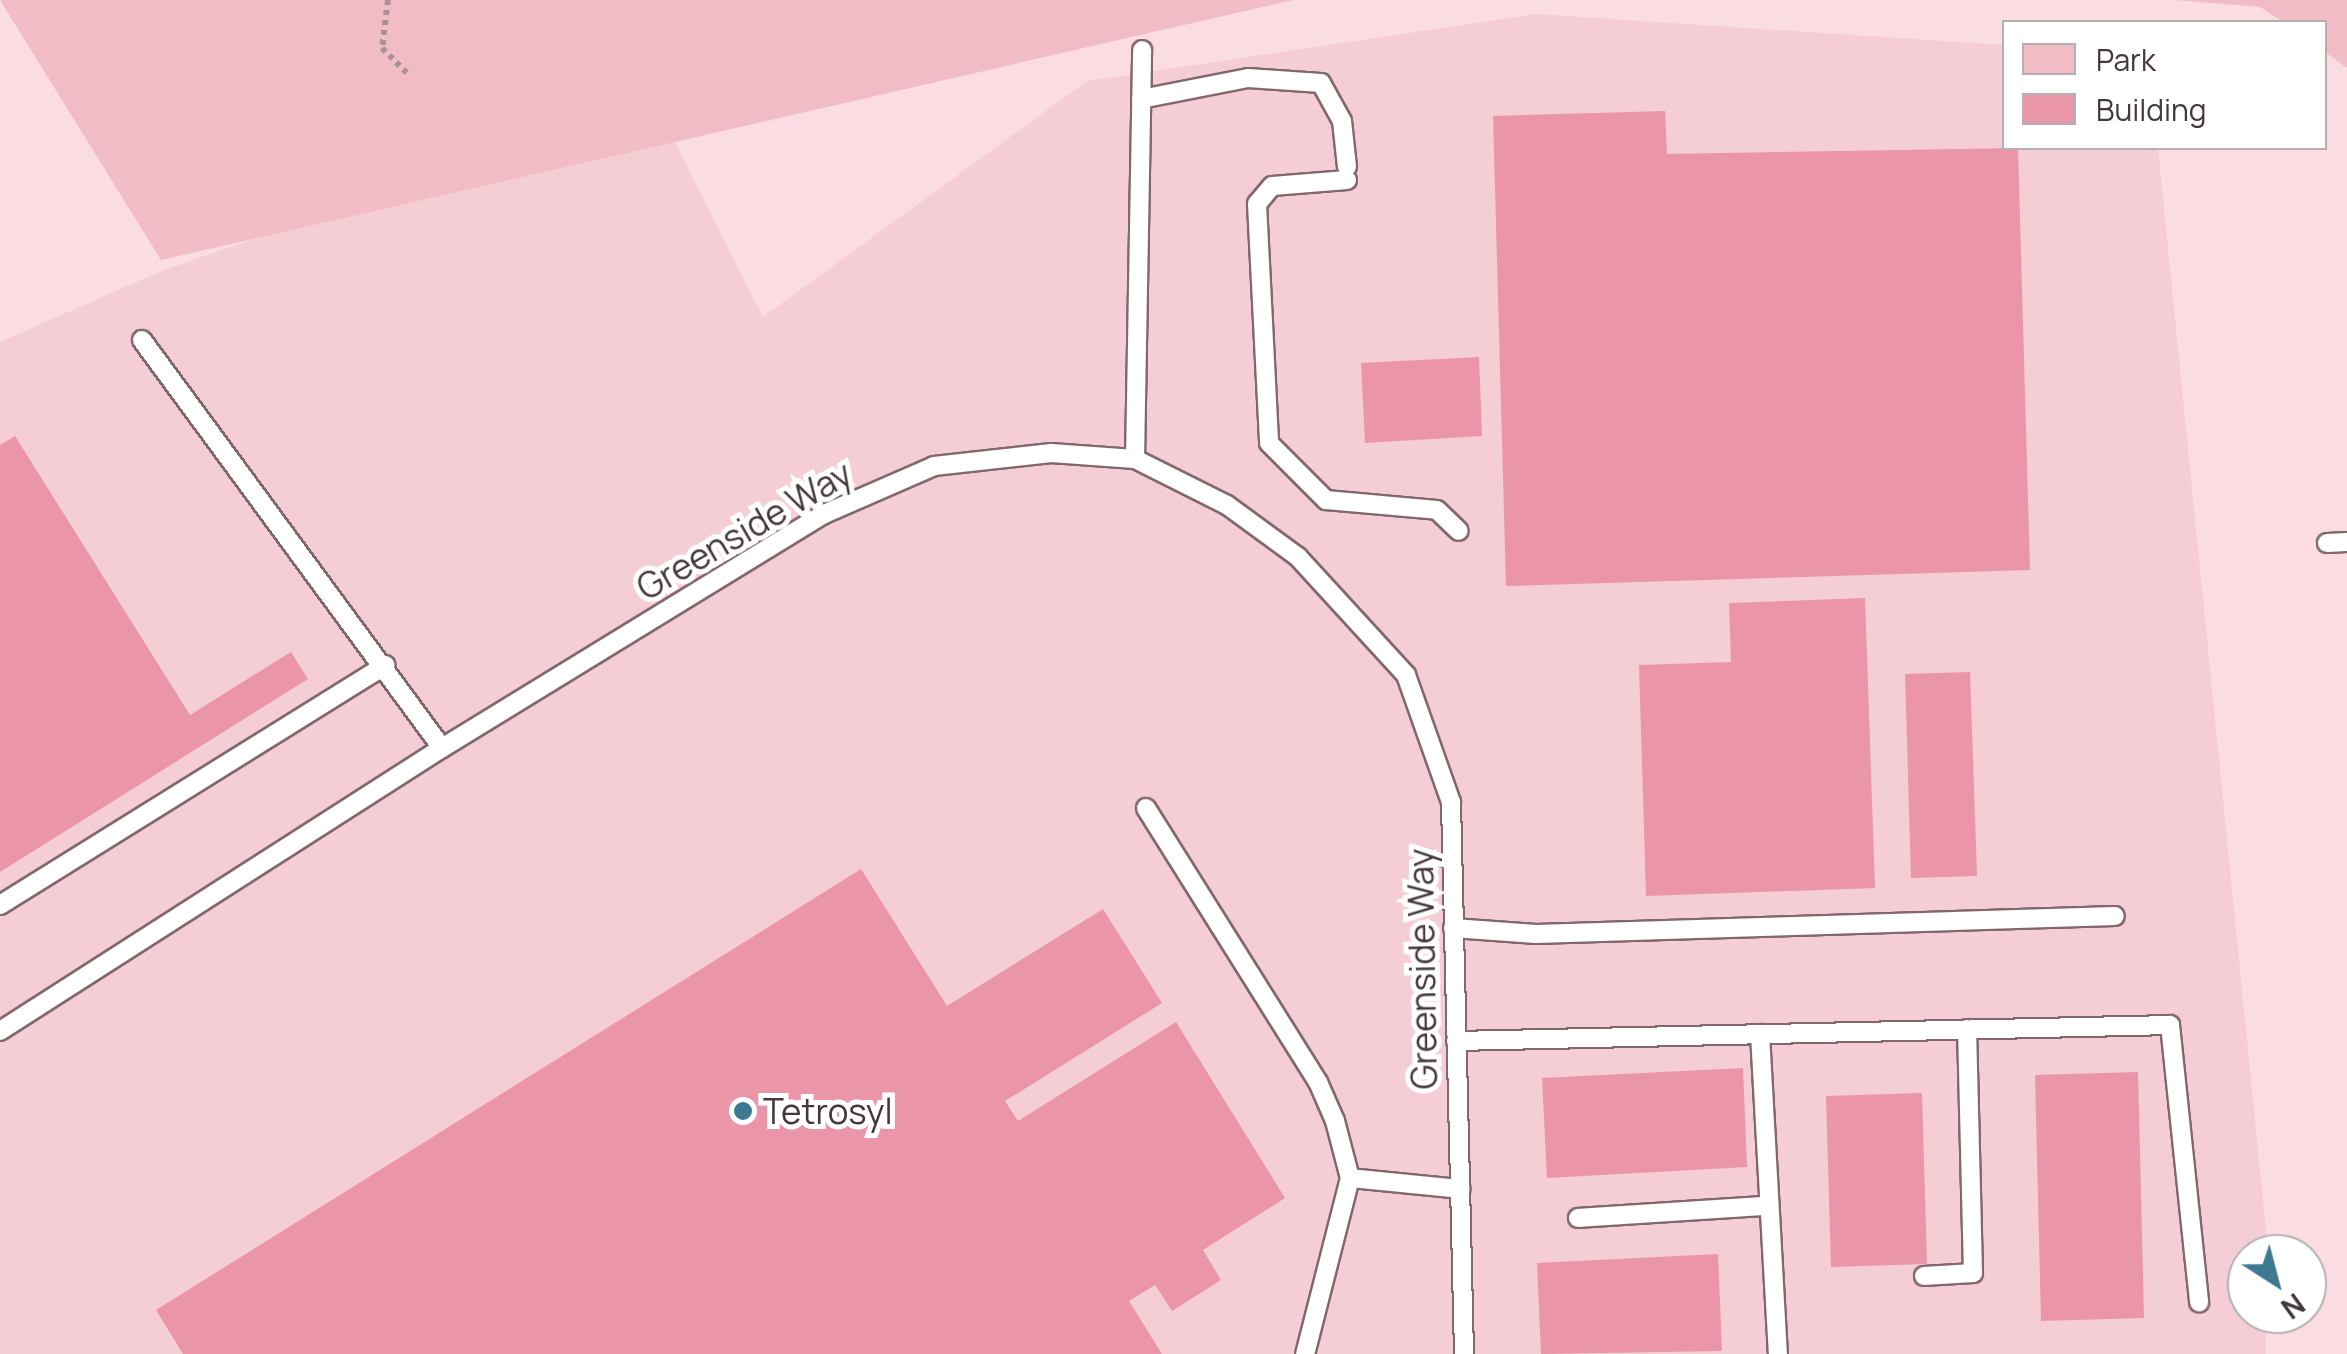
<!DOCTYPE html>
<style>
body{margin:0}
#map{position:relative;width:2347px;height:1354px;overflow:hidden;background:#fbdce2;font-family:Manrope,sans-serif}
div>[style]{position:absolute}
.built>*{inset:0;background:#f5ced5}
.green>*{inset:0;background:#f2bcc6}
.building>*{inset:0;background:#ea95a8}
.path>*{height:6px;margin-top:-3px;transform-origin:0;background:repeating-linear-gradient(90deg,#a89297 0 5px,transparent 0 10px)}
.roads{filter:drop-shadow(2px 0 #82686d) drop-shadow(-2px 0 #82686d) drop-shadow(0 2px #82686d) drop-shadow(0 -2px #82686d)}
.lane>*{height:18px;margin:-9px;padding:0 9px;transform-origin:9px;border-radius:9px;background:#fff}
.dots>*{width:28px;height:28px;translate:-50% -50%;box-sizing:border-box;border:5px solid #fff;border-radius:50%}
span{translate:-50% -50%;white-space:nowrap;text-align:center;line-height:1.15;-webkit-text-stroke:10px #fff;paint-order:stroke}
.street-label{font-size:35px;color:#44383b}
.poi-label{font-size:35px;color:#44383b}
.left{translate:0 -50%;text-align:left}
.legend{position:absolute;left:2002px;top:20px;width:325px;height:130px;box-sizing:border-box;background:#fff;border:2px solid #b4afb1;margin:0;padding:12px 18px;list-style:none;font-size:30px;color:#44383b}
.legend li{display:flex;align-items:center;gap:20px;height:50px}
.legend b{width:50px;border:2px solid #b4afb1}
.north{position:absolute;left:2227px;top:1234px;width:100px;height:100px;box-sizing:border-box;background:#fff;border:2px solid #b4afb1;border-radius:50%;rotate:144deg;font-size:28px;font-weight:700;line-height:40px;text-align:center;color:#44383b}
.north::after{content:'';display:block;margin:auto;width:35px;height:45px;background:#3e7891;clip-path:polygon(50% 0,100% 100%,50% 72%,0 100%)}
</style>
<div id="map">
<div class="built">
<div style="clip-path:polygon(1536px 14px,2004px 45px,2004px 148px,2158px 148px,2268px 1249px,2247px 1254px,2247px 1314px,2266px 1314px,2266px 1354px,0 1354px,0 342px,164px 270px,654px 101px,763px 317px,1087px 81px)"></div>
</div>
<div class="green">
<div style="clip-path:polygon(0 0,1293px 0,161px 260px)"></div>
<div style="clip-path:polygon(2175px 0,2347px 0,2347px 68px,2325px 52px,2324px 22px,2283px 22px,2260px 7px)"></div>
</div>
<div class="building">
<div style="clip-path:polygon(1665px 111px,1667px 154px,2018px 148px,2030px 570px,1506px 586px,1493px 116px)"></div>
<div style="clip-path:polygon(1479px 357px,1482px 436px,1365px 443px,1361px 363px)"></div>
<div style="clip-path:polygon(15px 436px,190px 715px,291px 652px,308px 679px,0 872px,0 445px)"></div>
<div style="clip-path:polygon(1865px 598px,1875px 888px,1646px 896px,1639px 665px,1731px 662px,1729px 603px)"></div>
<div style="clip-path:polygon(1970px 672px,1977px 876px,1911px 878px,1905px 674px)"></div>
<div style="clip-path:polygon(861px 869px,947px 1006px,1103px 909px,1162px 1003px,1005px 1101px,1018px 1121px,1176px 1022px,1285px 1198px,1203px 1250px,1221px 1280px,1172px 1311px,1155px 1285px,1129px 1301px,1162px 1354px,183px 1354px,156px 1310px)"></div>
<div style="clip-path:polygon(1743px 1068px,1747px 1167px,1547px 1178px,1542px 1078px)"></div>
<div style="clip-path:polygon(2138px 1072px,2144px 1318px,2041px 1321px,2035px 1075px)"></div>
<div style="clip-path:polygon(1922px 1093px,1927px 1264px,1831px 1267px,1826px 1096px)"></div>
<div style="clip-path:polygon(1718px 1254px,1722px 1351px,1541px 1354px,1537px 1263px)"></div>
</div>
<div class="path">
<div style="left:388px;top:0;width:48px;rotate:97.1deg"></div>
<div style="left:382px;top:48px;width:38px;rotate:45deg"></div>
</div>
<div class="roads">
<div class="lane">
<div style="left:1141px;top:99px;width:109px;rotate:-11.1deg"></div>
<div style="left:1248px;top:78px;width:73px;rotate:3.9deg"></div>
<div style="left:1321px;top:83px;width:43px;rotate:61.1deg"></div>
<div style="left:1342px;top:121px;width:46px;rotate:83.8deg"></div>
<div style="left:1347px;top:180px;width:75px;rotate:175.4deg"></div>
<div style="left:1272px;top:186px;width:23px;rotate:130deg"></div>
<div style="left:1257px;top:204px;width:239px;rotate:87.1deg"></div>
<div style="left:1269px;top:443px;width:81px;rotate:45deg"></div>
<div style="left:1326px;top:500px;width:111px;rotate:5.1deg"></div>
<div style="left:1437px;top:510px;width:30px;rotate:44deg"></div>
<div style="left:142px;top:340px;width:506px;rotate:53.67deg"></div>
<div style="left:1135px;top:459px;width:409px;rotate:-89deg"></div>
<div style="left:2327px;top:543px;width:20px;rotate:-3deg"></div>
<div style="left:1146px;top:808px;width:324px;rotate:57.9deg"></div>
<div style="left:1318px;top:1082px;width:43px;rotate:66.4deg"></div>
<div style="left:1335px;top:1121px;width:59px;rotate:75.3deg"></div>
<div style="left:1350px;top:1178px;width:182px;rotate:104.3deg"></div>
<div style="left:0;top:905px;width:454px;rotate:-31.9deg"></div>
<div style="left:1453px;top:928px;width:83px;rotate:4.1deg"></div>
<div style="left:1536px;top:934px;width:579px;rotate:-1.78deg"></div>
<div style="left:0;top:1031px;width:525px;rotate:-32.63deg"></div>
<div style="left:442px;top:748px;width:446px;rotate:-31.5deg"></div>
<div style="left:822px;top:515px;width:122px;rotate:-23.6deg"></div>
<div style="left:934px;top:466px;width:118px;rotate:-6.3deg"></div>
<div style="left:1051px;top:453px;width:84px;rotate:4.1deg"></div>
<div style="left:1135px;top:459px;width:103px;rotate:26.6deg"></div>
<div style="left:1227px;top:505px;width:88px;rotate:36.2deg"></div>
<div style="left:1298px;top:557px;width:160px;rotate:47.5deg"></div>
<div style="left:1406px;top:675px;width:135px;rotate:70.5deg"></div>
<div style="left:1451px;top:802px;width:552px;rotate:88.65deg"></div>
<div style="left:1760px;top:1034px;width:321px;rotate:86.8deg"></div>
<div style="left:1456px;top:1041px;width:714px;rotate:-1.28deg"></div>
<div style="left:2170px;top:1025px;width:279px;rotate:84deg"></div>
<div style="left:1350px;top:1178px;width:111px;rotate:5.7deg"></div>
<div style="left:1578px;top:1218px;width:188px;rotate:-3.7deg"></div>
<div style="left:1924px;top:1276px;width:49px;rotate:-3.5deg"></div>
<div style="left:1973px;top:1273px;width:244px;rotate:-91.4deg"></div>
</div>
</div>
<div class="dots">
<div style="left:743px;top:1111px;background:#3e7891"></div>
</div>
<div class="street-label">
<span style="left:744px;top:530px;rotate:-30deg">Greenside Way</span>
<span style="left:1422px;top:969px;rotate:-91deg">Greenside Way</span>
</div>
<div class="poi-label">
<span class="left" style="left:763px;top:1111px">Tetrosyl</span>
</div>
<ul class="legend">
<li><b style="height:28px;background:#f2bcc6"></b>Park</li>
<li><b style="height:28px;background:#ea95a8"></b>Building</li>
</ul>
<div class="north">N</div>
</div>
